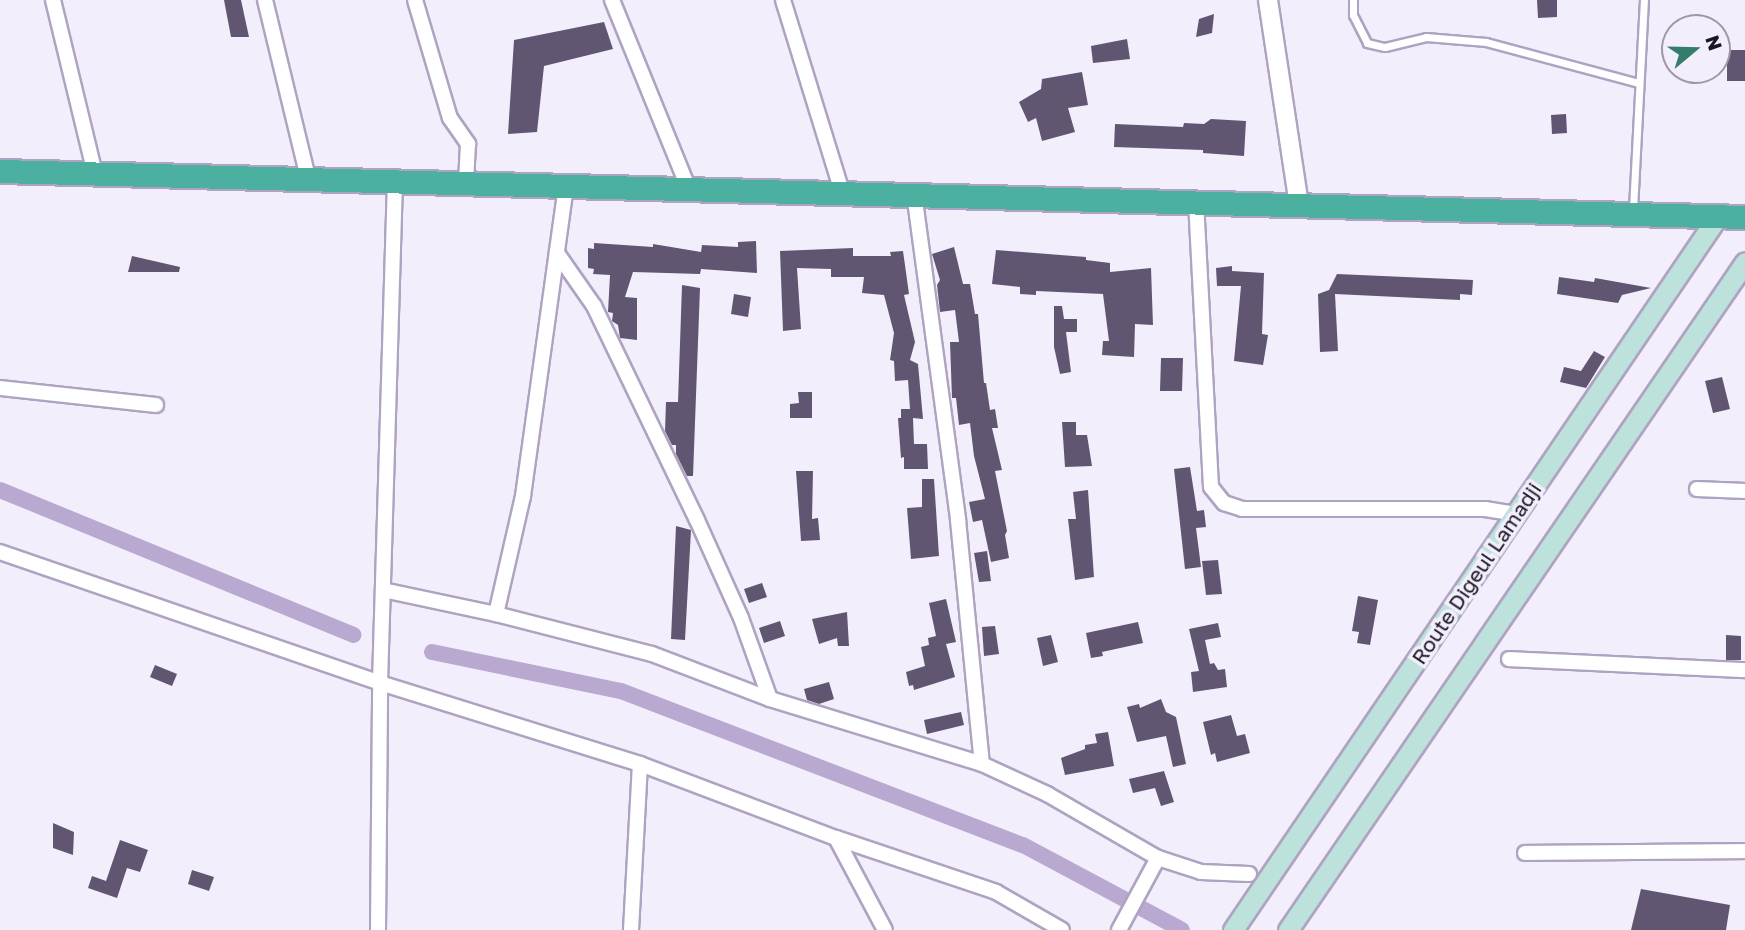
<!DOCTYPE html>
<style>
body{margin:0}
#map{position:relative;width:1745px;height:930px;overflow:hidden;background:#f3eefb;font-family:"Golos Text",sans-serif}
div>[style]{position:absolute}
.canal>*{height:16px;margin:-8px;padding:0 8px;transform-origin:8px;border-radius:8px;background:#b9a9d1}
.building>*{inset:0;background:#605671}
.roads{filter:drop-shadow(2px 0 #afa3c2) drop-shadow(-2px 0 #afa3c2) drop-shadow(0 2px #afa3c2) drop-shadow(0 -2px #afa3c2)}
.service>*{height:7px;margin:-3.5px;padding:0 3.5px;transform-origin:3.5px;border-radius:3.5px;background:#fff}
.minor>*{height:14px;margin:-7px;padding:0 7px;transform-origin:7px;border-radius:7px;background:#fff}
.tertiary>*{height:18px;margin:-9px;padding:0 9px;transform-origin:9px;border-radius:9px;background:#fff}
.secondary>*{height:19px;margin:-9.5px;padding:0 9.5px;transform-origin:9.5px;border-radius:9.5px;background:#bce2db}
.trunk>*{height:23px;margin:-11.5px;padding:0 11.5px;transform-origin:11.5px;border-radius:11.5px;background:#4cb0a0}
span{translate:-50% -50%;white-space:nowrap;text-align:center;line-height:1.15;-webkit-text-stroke:7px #f3eefb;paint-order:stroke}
.street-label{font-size:21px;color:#1b1722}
.north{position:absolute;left:1661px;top:14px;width:70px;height:70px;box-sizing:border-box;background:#f3eefb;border:2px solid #9d98a4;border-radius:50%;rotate:71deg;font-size:19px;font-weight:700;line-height:28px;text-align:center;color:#1b1722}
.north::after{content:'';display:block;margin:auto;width:24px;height:32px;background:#377b6d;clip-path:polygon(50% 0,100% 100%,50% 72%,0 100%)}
</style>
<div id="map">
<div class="canal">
<div style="left:0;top:490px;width:382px;rotate:22.3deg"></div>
<div style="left:432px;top:652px;width:193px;rotate:11.7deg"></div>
<div style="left:621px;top:691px;width:430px;rotate:21deg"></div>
<div style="left:1023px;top:845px;width:180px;rotate:28.1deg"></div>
</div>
<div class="building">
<div style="clip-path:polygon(224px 0,241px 0,249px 37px,231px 37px)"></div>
<div style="clip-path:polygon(1537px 0,1557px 0,1557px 17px,1538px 18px)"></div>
<div style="clip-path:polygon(1214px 14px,1212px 33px,1196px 37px,1199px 19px)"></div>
<div style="clip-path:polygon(604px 22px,613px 49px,544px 66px,537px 132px,508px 134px,514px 40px)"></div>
<div style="clip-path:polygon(1127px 39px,1130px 59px,1093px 63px,1091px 46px)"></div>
<div style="clip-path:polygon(1727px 50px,1745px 50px,1745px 81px,1727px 81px)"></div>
<div style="clip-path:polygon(1082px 72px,1088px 105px,1068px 108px,1075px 132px,1042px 141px,1036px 118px,1028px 122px,1019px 102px,1041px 89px,1042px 79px)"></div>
<div style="clip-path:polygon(1566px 114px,1567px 133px,1552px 134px,1551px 115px)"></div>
<div style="clip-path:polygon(1211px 119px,1246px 121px,1244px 156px,1203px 153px,1203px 150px,1114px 147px,1115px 124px,1183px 127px,1184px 123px,1204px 124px)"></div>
<div style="clip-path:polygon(756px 241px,757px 273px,701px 269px,700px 274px,633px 272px,625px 297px,637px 298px,637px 340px,620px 338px,618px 325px,612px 321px,613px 313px,608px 312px,610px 275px,593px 274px,594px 269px,588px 268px,588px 248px,594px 249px,594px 243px,653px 247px,653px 244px,701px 252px,702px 245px,738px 247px,738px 242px)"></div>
<div style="clip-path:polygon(954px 247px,963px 284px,970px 284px,975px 314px,978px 314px,984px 383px,986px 383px,990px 410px,995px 409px,998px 428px,992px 428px,1002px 470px,995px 471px,1007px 531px,1005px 535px,1009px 558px,991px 562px,982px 520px,973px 522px,969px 502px,985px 499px,974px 456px,970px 423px,959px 425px,956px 398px,952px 398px,950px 342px,959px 342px,955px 310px,940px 312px,937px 285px,940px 280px,932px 254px)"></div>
<div style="clip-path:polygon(853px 248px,853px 256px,891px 256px,890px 252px,903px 251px,909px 294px,904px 295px,915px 342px,910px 360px,918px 364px,923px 419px,913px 418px,914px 444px,927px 444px,928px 469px,904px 469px,904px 457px,901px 458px,898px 418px,901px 418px,901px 409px,910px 409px,908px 380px,895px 381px,894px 361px,890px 360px,894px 333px,884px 295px,862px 293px,864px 277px,831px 277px,831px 269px,797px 268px,801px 329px,783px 331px,780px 251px)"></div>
<div style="clip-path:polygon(996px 250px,1086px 257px,1086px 260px,1110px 263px,1110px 272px,1151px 268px,1153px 325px,1135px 324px,1134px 357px,1102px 355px,1103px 341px,1109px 341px,1103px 294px,1036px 291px,1036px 295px,1020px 294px,1020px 287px,992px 284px)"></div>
<div style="clip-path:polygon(132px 256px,180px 267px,179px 272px,128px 272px)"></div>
<div style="clip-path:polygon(1232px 266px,1232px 271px,1264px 273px,1262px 334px,1268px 335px,1263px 365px,1234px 361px,1241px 286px,1217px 286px,1216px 268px)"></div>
<div style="clip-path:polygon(1337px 274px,1473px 280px,1472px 295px,1460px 294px,1460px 300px,1335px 294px,1338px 351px,1320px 352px,1318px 294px,1329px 290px)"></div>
<div style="clip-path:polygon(1559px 277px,1594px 282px,1595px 278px,1651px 288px,1622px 295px,1618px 303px,1557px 294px)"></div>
<div style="clip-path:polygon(682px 285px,700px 288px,693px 476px,687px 476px,676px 454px,676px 445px,672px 445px,665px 431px,666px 402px,678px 402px)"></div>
<div style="clip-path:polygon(734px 294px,751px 297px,748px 317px,731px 314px)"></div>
<div style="clip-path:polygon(1054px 306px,1062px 306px,1064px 319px,1077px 319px,1077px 332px,1066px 332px,1071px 372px,1060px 374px,1054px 347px)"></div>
<div style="clip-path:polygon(1594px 351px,1605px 357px,1586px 388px,1560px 382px,1564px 367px,1581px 371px)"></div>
<div style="clip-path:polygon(1161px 358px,1183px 358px,1182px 391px,1160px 391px)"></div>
<div style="clip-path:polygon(1722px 377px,1730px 409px,1713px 413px,1705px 381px)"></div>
<div style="clip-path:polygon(798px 392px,812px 392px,812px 418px,790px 418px,790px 404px,799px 403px)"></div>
<div style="clip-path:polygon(1062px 422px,1076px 422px,1076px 435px,1087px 435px,1092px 466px,1065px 467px)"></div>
<div style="clip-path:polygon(1190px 467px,1197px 511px,1204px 510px,1206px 527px,1196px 528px,1201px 567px,1185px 569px,1174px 469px)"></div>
<div style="clip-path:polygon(796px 471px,813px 471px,812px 519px,818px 518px,820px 540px,801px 541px)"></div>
<div style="clip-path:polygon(922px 479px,934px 479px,939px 556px,911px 559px,907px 508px,922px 507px)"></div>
<div style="clip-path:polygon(1088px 490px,1094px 577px,1075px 580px,1068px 519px,1076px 519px,1073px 492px)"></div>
<div style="clip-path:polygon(676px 526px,691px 530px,685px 640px,671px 639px)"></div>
<div style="clip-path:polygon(987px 551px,991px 581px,979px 582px,974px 553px)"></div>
<div style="clip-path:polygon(1218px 560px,1222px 594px,1206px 595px,1202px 561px)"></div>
<div style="clip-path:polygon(762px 583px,767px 597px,749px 603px,744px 589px)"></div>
<div style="clip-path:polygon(1358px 596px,1378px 600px,1370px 645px,1357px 643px,1359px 632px,1352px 631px)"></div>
<div style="clip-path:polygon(946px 599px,956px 642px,946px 644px,955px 677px,914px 690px,913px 685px,909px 686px,906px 672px,925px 666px,921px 647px,929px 645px,928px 638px,936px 636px,929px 603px)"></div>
<div style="clip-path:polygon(847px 612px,849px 646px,838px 646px,837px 638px,819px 644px,812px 619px)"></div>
<div style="clip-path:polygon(780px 621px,785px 636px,764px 643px,759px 628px)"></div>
<div style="clip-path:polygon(1138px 622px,1143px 643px,1102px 652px,1103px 656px,1091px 658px,1086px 633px)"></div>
<div style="clip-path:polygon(1218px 623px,1221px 637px,1205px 640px,1210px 664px,1214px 663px,1218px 670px,1225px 669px,1227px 687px,1193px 692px,1191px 672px,1199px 671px,1189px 629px)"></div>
<div style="clip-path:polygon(995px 626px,999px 654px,984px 656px,982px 627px)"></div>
<div style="clip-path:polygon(1051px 635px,1058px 662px,1043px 666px,1037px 638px)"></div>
<div style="clip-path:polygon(1726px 635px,1741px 636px,1741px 660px,1726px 660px)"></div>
<div style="clip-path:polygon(155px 665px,177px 674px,172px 686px,150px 677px)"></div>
<div style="clip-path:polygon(829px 682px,834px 699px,819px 704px,807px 700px,804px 689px)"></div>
<div style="clip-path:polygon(1161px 699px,1166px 712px,1176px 717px,1186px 764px,1173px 767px,1166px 736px,1137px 742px,1127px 707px,1139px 704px,1140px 708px)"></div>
<div style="clip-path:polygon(961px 712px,964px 725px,927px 734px,924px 720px)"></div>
<div style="clip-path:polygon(1231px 715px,1237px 736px,1245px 734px,1250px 753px,1217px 762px,1215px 753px,1211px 755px,1203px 722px)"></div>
<div style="clip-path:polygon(1108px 732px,1114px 766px,1065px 775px,1061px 758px,1085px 749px,1085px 745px,1097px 743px,1095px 734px)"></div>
<div style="clip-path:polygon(1164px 771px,1174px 802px,1161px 806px,1155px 788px,1133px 793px,1129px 779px)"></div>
<div style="clip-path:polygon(53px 823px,74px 832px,73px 855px,53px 848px)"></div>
<div style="clip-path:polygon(120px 840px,148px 850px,140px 872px,127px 868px,117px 898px,88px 888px,92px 876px,106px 881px)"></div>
<div style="clip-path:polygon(192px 870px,214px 877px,209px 891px,188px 884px)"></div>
<div style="clip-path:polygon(1641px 889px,1730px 905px,1726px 930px,1631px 930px)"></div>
</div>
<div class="roads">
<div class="service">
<div style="left:1353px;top:0;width:15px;rotate:90deg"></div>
<div style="left:1353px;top:15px;width:31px;rotate:63deg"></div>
<div style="left:1367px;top:43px;width:18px;rotate:13deg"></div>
<div style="left:1385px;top:47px;width:42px;rotate:-13.7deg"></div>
<div style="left:1426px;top:37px;width:60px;rotate:4.8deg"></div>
<div style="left:1486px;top:42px;width:158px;rotate:15deg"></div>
<div style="left:1633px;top:209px;width:209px;rotate:-87deg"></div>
</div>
<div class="minor">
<div style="left:53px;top:0;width:179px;rotate:76.4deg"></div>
<div style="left:265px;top:0;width:183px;rotate:76.4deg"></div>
<div style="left:415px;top:0;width:123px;rotate:73.5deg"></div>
<div style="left:450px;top:118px;width:32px;rotate:55deg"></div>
<div style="left:468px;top:144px;width:38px;rotate:93deg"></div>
<div style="left:612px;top:0;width:205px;rotate:67.9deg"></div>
<div style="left:783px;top:0;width:201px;rotate:72.9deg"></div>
<div style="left:914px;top:193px;width:330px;rotate:82.3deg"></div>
<div style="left:958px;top:520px;width:245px;rotate:84.4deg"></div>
<div style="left:1196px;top:201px;width:286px;rotate:87deg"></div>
<div style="left:1211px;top:487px;width:21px;rotate:51deg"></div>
<div style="left:1224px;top:503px;width:19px;rotate:18deg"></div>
<div style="left:1242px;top:509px;width:243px"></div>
<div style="left:1485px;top:509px;width:31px;rotate:9deg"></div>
<div style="left:557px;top:253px;width:65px;rotate:55.1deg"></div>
<div style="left:594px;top:306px;width:237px;rotate:64.3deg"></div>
<div style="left:697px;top:520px;width:107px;rotate:65.8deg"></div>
<div style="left:741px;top:618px;width:86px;rotate:70.3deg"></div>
<div style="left:0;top:388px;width:157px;rotate:6.2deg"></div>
<div style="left:1697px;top:489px;width:48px;rotate:2.4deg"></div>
<div style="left:0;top:552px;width:402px;rotate:19deg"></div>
<div style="left:380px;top:683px;width:272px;rotate:17.3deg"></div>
<div style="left:640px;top:764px;width:210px;rotate:20.7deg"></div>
<div style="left:836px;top:838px;width:169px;rotate:18.6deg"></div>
<div style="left:996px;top:892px;width:76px;rotate:29.9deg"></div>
<div style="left:383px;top:590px;width:116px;rotate:12deg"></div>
<div style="left:496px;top:614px;width:161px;rotate:14.4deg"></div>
<div style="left:652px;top:654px;width:126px;rotate:20.9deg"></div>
<div style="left:770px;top:699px;width:222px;rotate:17deg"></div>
<div style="left:982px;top:764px;width:72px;rotate:24.8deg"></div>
<div style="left:1047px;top:794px;width:128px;rotate:30deg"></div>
<div style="left:1158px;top:858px;width:45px;rotate:18deg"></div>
<div style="left:1201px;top:872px;width:48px;rotate:2.4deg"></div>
<div style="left:496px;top:614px;width:121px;rotate:-77.1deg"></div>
<div style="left:523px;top:496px;width:314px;rotate:-82.1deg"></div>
<div style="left:1509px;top:659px;width:236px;rotate:2.7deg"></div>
<div style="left:836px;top:838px;width:104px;rotate:62deg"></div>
<div style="left:1525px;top:853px;width:220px;rotate:-0.5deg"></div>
<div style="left:378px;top:930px;width:247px;rotate:-89.5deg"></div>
<div style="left:380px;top:683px;width:503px;rotate:-88.29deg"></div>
<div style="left:631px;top:930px;width:166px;rotate:-86.9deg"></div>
<div style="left:1119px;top:930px;width:82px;rotate:-61.6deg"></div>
</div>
<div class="tertiary">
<div style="left:1268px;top:0;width:208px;rotate:81.4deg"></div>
</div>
<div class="secondary">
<div style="left:1233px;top:930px;width:863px;rotate:-55.81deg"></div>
<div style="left:1288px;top:930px;width:809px;rotate:-55.62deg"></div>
</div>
<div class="trunk">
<div style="left:0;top:171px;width:1746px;rotate:1.51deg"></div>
</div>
</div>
<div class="street-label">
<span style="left:1476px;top:573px;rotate:-56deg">Route Digeul Lamadji</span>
</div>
<div class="north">N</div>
</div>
